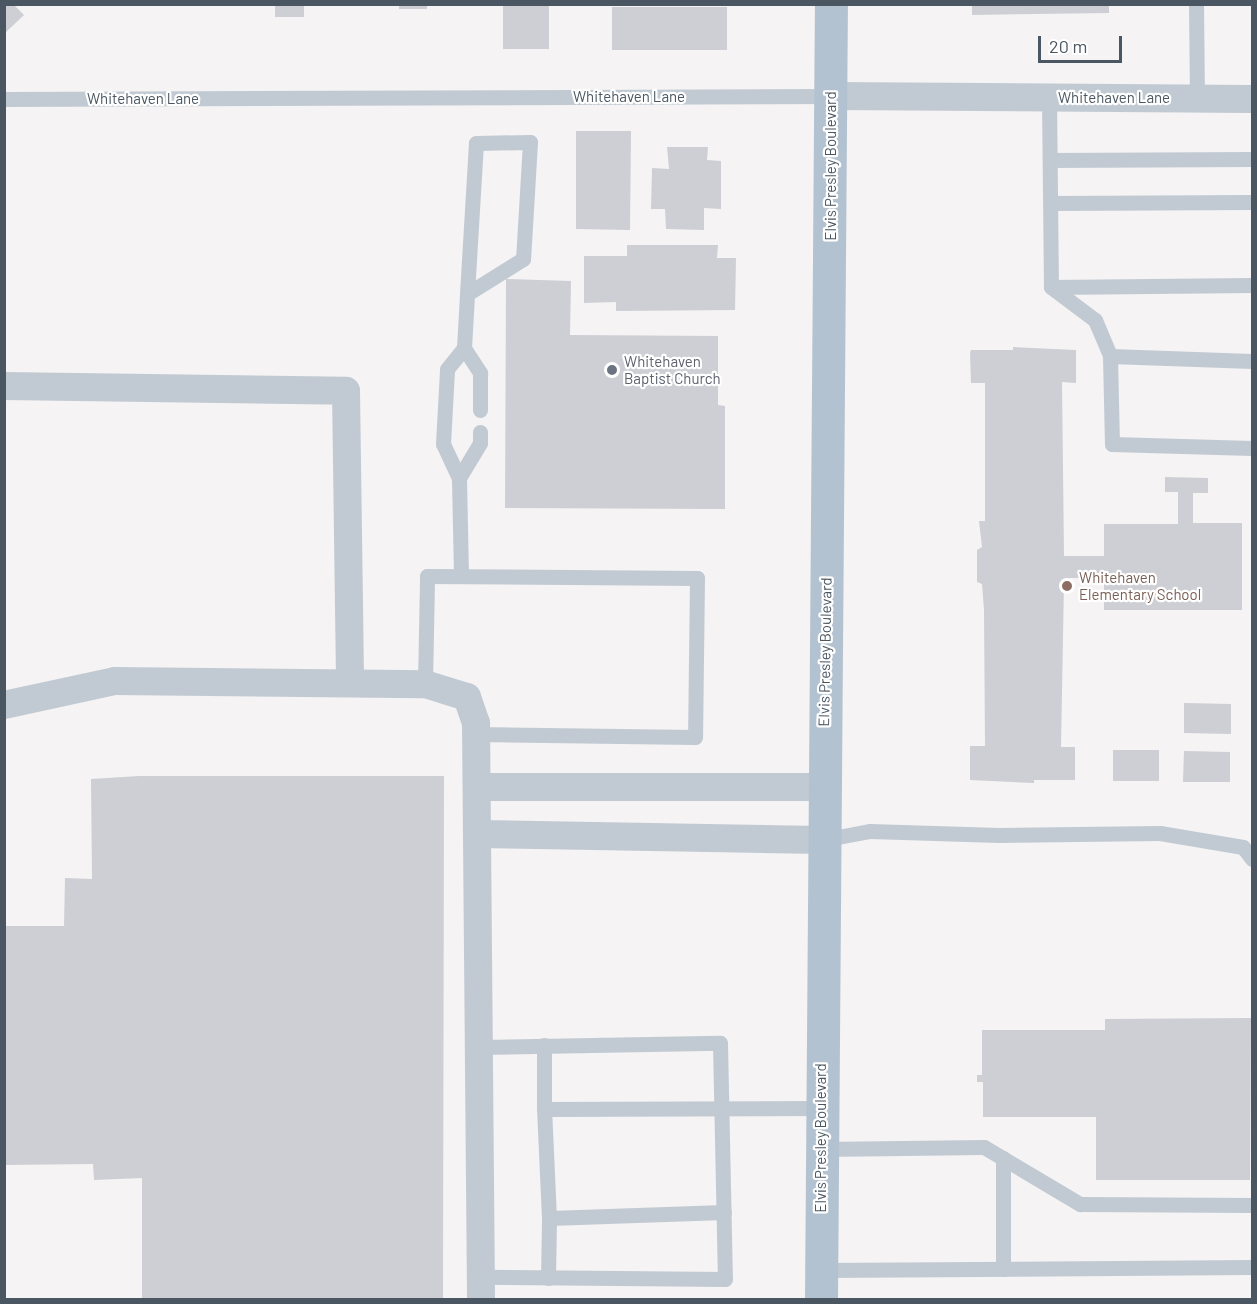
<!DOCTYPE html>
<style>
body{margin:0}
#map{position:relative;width:1257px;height:1304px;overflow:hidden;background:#f5f3f3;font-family:Barlow,sans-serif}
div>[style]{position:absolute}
.building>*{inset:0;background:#cdcfd5}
.lane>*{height:15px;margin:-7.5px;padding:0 7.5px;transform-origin:7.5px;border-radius:7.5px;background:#c1cad2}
.street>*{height:28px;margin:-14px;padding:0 14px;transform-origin:14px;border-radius:14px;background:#c1cad2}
.primary>*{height:33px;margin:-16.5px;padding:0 16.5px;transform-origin:16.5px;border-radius:16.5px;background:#b3c2d1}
.dots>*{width:16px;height:16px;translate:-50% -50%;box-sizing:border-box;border:3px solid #fff;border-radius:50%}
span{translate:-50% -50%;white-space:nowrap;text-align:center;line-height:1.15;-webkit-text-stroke:4.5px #fff;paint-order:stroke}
.street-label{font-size:15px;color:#4a5661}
.worship-label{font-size:15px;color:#5b616d}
.left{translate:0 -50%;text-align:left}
.education-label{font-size:15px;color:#785e54}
.frame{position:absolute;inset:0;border:6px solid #4a5661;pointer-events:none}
.scale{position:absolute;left:1038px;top:36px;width:84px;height:27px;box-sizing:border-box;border:3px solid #4a5661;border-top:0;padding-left:8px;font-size:18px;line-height:21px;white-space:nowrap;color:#4a5661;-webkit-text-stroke:4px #fff;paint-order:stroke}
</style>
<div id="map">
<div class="building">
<div style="clip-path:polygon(4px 4px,13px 4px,24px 15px,4px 34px)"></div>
<div style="clip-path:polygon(275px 4px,304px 4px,304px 17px,275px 17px)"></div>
<div style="clip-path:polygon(399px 4px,427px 4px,427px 9px,399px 9px)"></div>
<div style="clip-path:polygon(503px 4px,549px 4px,549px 49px,503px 49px)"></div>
<div style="clip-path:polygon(972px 4px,1109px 4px,1109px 13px,972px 15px)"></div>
<div style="clip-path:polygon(612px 7px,727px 7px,727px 50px,612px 50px)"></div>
<div style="clip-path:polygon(576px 131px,631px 131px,630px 230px,576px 229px)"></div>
<div style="clip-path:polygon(667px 147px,708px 147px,707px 160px,721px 161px,721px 209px,704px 208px,704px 230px,666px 229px,665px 209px,651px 209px,652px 168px,669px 169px)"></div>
<div style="clip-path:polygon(627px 245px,718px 245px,717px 258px,736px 258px,735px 310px,616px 311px,616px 302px,584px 303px,584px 256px,627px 256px)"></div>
<div style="clip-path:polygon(506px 279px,571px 281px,570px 335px,718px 336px,718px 405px,725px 406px,725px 509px,505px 508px)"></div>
<div style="clip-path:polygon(1013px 347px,1076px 350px,1076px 383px,1062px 382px,1064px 556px,1104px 556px,1104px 524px,1178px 524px,1178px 492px,1165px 492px,1165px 477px,1208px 478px,1208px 493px,1193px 493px,1193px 523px,1242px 523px,1242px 610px,1104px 610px,1104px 578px,1070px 578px,1070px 582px,1064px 582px,1061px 747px,1075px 747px,1075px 780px,1034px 780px,1034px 783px,970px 780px,970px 746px,985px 746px,984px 610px,982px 584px,977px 582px,977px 550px,982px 547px,979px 521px,985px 521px,985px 383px,971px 383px,970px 353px,971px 350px,1013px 350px)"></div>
<div style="clip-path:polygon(1184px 703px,1231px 704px,1231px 734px,1184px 733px)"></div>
<div style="clip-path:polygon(1113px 750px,1159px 750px,1159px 781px,1113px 781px)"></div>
<div style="clip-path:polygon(1184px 751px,1230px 752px,1230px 782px,1183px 782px)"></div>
<div style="clip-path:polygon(139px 776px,444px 776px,443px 1300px,142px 1300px,142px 1178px,94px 1180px,93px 1164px,4px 1165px,4px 926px,64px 926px,65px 878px,92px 879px,91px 779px)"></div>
<div style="clip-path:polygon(1251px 1018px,1250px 1180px,1096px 1180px,1096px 1117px,983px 1117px,983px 1082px,977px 1082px,977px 1075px,982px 1075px,982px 1030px,1105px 1030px,1105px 1019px)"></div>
</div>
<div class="lane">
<div style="left:1196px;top:4px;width:94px;rotate:89.4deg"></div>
<div style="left:1049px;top:98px;width:189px;rotate:89.4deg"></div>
<div style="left:1051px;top:287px;width:55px;rotate:36.9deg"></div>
<div style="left:1095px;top:320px;width:39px;rotate:67deg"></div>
<div style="left:1110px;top:356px;width:88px;rotate:88.7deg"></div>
<div style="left:1112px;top:444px;width:140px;rotate:1.6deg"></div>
<div style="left:4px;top:99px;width:827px;rotate:-0.21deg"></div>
<div style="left:1050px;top:160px;width:202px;rotate:-0.3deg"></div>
<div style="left:1051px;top:203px;width:201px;rotate:-0.3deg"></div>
<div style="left:1051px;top:287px;width:201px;rotate:-0.6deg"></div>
<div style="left:464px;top:348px;width:30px;rotate:57deg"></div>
<div style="left:480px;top:373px;width:37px;rotate:90deg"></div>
<div style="left:1110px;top:356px;width:142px;rotate:2deg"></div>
<div style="left:459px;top:478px;width:41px;rotate:-59deg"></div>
<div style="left:480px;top:443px;width:11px;rotate:-90deg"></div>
<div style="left:461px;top:575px;width:97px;rotate:-91.2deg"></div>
<div style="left:459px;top:478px;width:38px;rotate:-115deg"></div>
<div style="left:443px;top:444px;width:75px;rotate:-86.9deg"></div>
<div style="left:447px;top:369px;width:27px;rotate:-51deg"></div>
<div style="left:464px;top:348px;width:54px;rotate:-86.8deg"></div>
<div style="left:467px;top:294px;width:151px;rotate:-86.6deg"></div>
<div style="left:476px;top:143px;width:54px;rotate:-1.1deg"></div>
<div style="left:530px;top:142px;width:117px;rotate:93.4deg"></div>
<div style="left:523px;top:259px;width:66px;rotate:148deg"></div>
<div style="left:425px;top:684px;width:108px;rotate:-88.9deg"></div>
<div style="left:427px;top:576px;width:270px;rotate:0.4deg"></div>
<div style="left:697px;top:578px;width:159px;rotate:90.7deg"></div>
<div style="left:695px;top:737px;width:219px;rotate:-179.2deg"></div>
<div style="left:822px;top:840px;width:49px;rotate:-10.6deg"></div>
<div style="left:870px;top:831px;width:129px;rotate:1.8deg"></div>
<div style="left:999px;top:835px;width:161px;rotate:-0.7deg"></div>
<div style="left:1160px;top:833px;width:84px;rotate:9.6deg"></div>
<div style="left:1243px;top:847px;width:15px;rotate:53deg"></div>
<div style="left:544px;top:1045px;width:64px;rotate:90deg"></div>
<div style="left:480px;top:1047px;width:240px;rotate:-1deg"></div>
<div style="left:720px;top:1043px;width:236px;rotate:88.8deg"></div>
<div style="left:725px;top:1279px;width:244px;rotate:-179.5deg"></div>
<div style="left:821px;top:1149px;width:163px;rotate:-0.7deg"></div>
<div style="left:984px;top:1147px;width:112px;rotate:30.7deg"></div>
<div style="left:1080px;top:1204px;width:172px;rotate:0.3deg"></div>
<div style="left:724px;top:1212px;width:175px;rotate:178deg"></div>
<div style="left:549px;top:1218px;width:109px;rotate:-92.6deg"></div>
<div style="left:544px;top:1109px;width:277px;rotate:-0.2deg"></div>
<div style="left:1003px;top:1269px;width:111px;rotate:-90deg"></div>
<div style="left:821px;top:1270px;width:431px;rotate:-0.4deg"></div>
<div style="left:548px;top:1278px;width:60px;rotate:-89deg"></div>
</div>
<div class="street">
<div style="left:831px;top:96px;width:421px;rotate:0.4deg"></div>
<div style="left:4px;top:386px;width:342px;rotate:0.8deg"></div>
<div style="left:346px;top:391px;width:291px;rotate:89.2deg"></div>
<div style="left:4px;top:705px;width:114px;rotate:-12.2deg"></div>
<div style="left:115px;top:681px;width:310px;rotate:0.6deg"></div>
<div style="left:425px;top:684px;width:44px;rotate:17.2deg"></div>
<div style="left:467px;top:697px;width:28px;rotate:71deg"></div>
<div style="left:476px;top:723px;width:577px;rotate:89.5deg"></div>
<div style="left:477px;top:787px;width:346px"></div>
<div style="left:477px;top:834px;width:345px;rotate:1deg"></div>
</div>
<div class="primary">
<div style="left:821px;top:1300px;width:1296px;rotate:-89.56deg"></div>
</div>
<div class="dots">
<div style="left:612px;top:370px;background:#6b7280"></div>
<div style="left:1067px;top:586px;background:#8d6e63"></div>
</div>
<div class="street-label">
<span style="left:629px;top:97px">Whitehaven Lane</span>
<span style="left:1114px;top:98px">Whitehaven Lane</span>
<span style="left:143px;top:99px">Whitehaven Lane</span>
<span style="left:831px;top:166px;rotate:-90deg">Elvis Presley Boulevard</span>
<span style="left:825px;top:652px;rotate:-89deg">Elvis Presley Boulevard</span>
<span style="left:821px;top:1138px;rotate:-90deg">Elvis Presley Boulevard</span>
</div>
<div class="worship-label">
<span class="left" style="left:624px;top:370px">Whitehaven<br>Baptist Church</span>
</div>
<div class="education-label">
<span class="left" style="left:1079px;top:586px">Whitehaven<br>Elementary School</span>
</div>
<div class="frame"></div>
<div class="scale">20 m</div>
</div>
